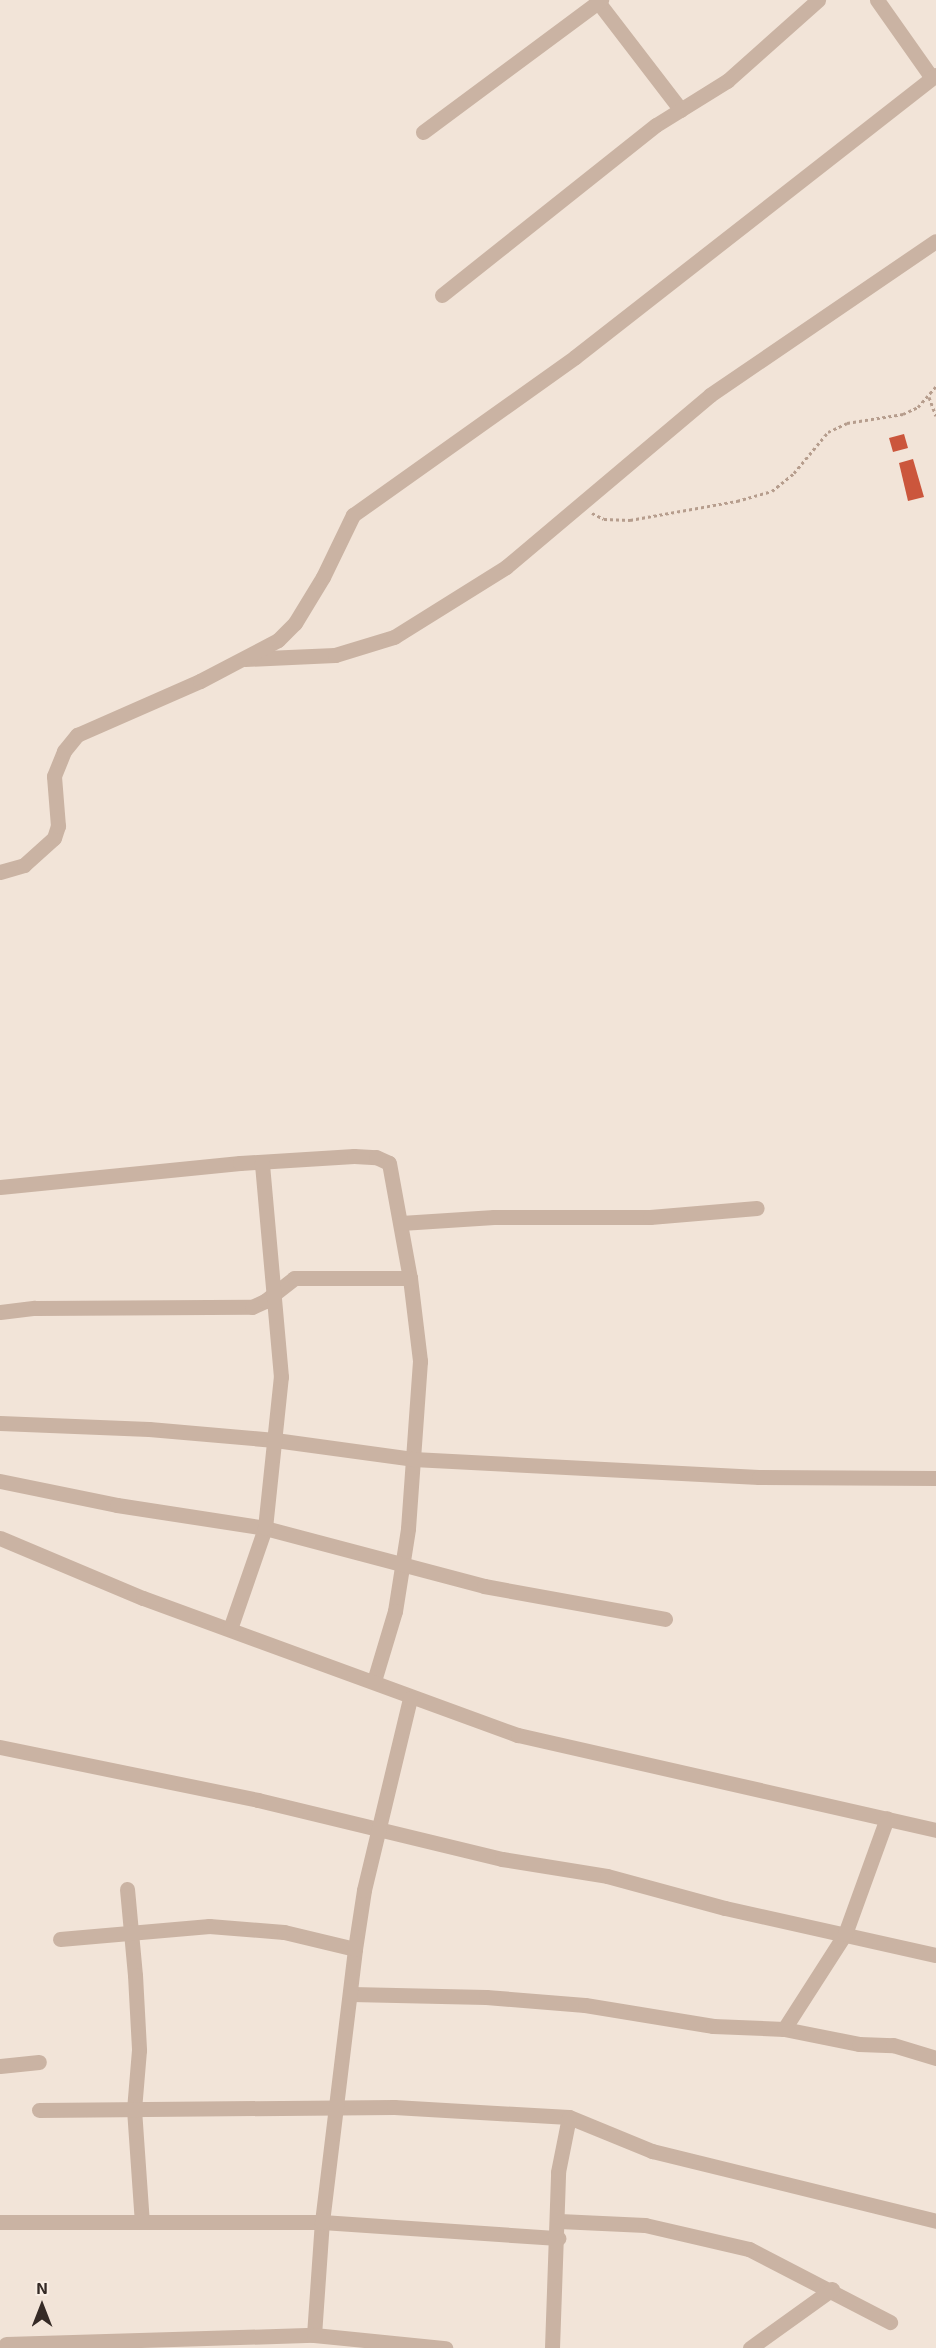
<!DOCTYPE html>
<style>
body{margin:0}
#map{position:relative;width:936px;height:2348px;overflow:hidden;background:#f2e4d8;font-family:"Exo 2",sans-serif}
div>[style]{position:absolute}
.building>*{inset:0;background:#cb563c}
.path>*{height:3px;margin-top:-1.5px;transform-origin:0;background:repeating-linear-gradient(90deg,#b69d8d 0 3px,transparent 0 6px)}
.minor>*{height:15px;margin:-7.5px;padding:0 7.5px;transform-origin:7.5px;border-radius:7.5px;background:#cab3a3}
span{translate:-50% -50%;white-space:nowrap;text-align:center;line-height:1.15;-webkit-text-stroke:4.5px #faeee4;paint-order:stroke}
.north{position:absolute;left:12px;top:2276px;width:60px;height:60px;-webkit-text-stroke:4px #faeee4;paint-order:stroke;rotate:0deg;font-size:16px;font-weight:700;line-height:24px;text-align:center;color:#352a26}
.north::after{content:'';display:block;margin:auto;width:21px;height:27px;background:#352a26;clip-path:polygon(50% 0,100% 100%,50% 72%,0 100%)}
</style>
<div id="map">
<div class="building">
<div style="clip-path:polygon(904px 434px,908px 448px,893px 452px,889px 438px)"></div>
<div style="clip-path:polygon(913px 459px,924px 497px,908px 501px,899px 463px)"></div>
</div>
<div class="path">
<div style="left:929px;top:397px;width:20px;rotate:70deg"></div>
<div style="left:592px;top:513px;width:13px;rotate:27deg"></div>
<div style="left:604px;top:519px;width:26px;rotate:2deg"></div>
<div style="left:630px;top:520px;width:109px;rotate:-10.1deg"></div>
<div style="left:737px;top:501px;width:36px;rotate:-16deg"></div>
<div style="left:772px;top:491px;width:28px;rotate:-39deg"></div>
<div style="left:794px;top:473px;width:53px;rotate:-50.3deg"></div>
<div style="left:828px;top:432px;width:21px;rotate:-25deg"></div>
<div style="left:847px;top:423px;width:57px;rotate:-9.1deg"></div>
<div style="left:903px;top:414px;width:17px;rotate:-25deg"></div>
<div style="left:918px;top:407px;width:28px;rotate:-49deg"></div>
</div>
<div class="minor">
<div style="left:877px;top:0;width:95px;rotate:54.8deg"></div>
<div style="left:598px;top:2px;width:136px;rotate:52.5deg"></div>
<div style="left:423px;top:132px;width:222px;rotate:-36.6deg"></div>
<div style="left:442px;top:295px;width:273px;rotate:-38.5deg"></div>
<div style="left:656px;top:125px;width:84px;rotate:-31.8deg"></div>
<div style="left:727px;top:81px;width:122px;rotate:-41.7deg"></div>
<div style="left:245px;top:659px;width:90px;rotate:-2.5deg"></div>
<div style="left:335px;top:655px;width:62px;rotate:-17deg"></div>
<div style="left:394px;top:637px;width:132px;rotate:-32deg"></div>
<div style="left:506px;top:567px;width:267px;rotate:-40.1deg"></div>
<div style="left:710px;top:395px;width:273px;rotate:-34.3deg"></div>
<div style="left:0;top:872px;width:25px;rotate:-16deg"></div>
<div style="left:24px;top:865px;width:40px;rotate:-42deg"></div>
<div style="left:54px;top:838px;width:13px;rotate:-72deg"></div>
<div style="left:58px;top:826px;width:50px;rotate:-94.6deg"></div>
<div style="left:54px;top:776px;width:27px;rotate:-68deg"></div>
<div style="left:64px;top:751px;width:21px;rotate:-51deg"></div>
<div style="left:77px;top:735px;width:134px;rotate:-23.7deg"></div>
<div style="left:200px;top:681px;width:88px;rotate:-27.7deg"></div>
<div style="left:278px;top:640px;width:24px;rotate:-45deg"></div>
<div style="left:295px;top:623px;width:54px;rotate:-58.7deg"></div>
<div style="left:323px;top:577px;width:69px;rotate:-64.2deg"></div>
<div style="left:353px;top:515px;width:272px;rotate:-35.4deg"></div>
<div style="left:575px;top:357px;width:458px;rotate:-38deg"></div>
<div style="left:0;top:1187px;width:241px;rotate:-5.7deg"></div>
<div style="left:240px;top:1163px;width:114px;rotate:-3.5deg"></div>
<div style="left:354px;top:1156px;width:22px;rotate:3deg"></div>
<div style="left:376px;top:1157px;width:14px;rotate:25deg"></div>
<div style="left:389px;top:1163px;width:117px;rotate:79.7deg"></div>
<div style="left:410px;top:1278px;width:84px;rotate:83.1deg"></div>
<div style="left:420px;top:1361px;width:168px;rotate:94.1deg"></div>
<div style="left:408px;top:1529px;width:83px;rotate:99deg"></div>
<div style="left:395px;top:1611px;width:73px;rotate:106.7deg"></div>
<div style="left:401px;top:1223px;width:93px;rotate:-3.7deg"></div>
<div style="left:494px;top:1217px;width:156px"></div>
<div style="left:650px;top:1217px;width:107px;rotate:-4.8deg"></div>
<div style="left:0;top:1312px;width:35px;rotate:-7deg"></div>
<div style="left:35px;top:1308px;width:217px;rotate:-0.3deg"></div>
<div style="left:252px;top:1307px;width:14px;rotate:-25deg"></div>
<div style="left:265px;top:1301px;width:37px;rotate:-38deg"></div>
<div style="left:294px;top:1278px;width:116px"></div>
<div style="left:0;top:1423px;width:149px;rotate:2.3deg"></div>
<div style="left:149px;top:1429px;width:126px;rotate:5deg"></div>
<div style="left:275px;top:1440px;width:139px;rotate:7.8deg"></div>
<div style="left:413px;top:1459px;width:346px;rotate:3deg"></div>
<div style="left:759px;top:1477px;width:177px;rotate:0.3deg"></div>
<div style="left:0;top:1481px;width:119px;rotate:11.6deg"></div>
<div style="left:117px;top:1505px;width:150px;rotate:8.8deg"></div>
<div style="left:265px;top:1528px;width:227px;rotate:14.8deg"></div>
<div style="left:484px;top:1586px;width:184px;rotate:10.3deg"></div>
<div style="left:0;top:1538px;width:155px;rotate:22.8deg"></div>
<div style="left:143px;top:1598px;width:399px;rotate:20.1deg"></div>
<div style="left:518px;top:1735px;width:429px;rotate:12.8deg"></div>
<div style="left:230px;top:1629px;width:107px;rotate:-70.9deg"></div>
<div style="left:265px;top:1528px;width:152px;rotate:-84deg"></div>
<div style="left:281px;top:1377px;width:215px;rotate:-95.1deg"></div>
<div style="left:0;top:1747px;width:263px;rotate:11.6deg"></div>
<div style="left:258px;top:1800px;width:251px;rotate:13.6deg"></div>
<div style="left:502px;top:1859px;width:106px;rotate:9.2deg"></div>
<div style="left:607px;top:1876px;width:122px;rotate:15.2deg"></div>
<div style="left:725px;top:1908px;width:216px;rotate:12.6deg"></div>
<div style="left:127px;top:1889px;width:86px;rotate:84.7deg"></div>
<div style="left:135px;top:1975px;width:75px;rotate:86.9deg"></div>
<div style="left:139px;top:2050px;width:59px;rotate:94.8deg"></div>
<div style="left:134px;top:2109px;width:113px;rotate:86deg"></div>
<div style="left:60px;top:1939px;width:150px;rotate:-5deg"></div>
<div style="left:209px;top:1926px;width:75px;rotate:4.6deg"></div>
<div style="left:284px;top:1932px;width:73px;rotate:13.5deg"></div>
<div style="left:351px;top:1994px;width:135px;rotate:1.3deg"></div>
<div style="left:486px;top:1997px;width:99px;rotate:4.6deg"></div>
<div style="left:585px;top:2005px;width:130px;rotate:9.3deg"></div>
<div style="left:713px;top:2026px;width:71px;rotate:2.4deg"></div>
<div style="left:784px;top:2029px;width:76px;rotate:11.3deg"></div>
<div style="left:859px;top:2044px;width:34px;rotate:2deg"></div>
<div style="left:893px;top:2045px;width:45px;rotate:16.8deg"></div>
<div style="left:784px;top:2029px;width:113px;rotate:-57.3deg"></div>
<div style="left:845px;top:1934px;width:123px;rotate:-70.1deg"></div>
<div style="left:0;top:2066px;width:39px;rotate:-6deg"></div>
<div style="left:39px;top:2110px;width:355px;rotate:-0.5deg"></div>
<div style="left:394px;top:2107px;width:175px;rotate:3.3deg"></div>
<div style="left:569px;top:2117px;width:90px;rotate:22.3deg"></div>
<div style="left:652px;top:2151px;width:292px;rotate:13.8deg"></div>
<div style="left:559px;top:2221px;width:86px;rotate:2.7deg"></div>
<div style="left:645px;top:2225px;width:107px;rotate:13deg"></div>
<div style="left:749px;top:2249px;width:159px;rotate:27.4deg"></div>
<div style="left:0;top:2222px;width:322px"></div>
<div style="left:322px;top:2222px;width:237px;rotate:3.9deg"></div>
<div style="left:314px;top:2335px;width:113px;rotate:-86deg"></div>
<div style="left:322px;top:2222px;width:275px;rotate:-83.1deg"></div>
<div style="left:355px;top:1949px;width:60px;rotate:-81.3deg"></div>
<div style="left:364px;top:1890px;width:197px;rotate:-76.5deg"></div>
<div style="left:6px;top:2344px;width:308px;rotate:-1.7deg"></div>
<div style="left:314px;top:2335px;width:132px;rotate:5.7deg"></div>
<div style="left:552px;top:2348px;width:176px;rotate:-88deg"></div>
<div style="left:558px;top:2172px;width:56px;rotate:-78.7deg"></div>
<div style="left:750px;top:2348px;width:101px;rotate:-35.7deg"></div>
</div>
<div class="north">N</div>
</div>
